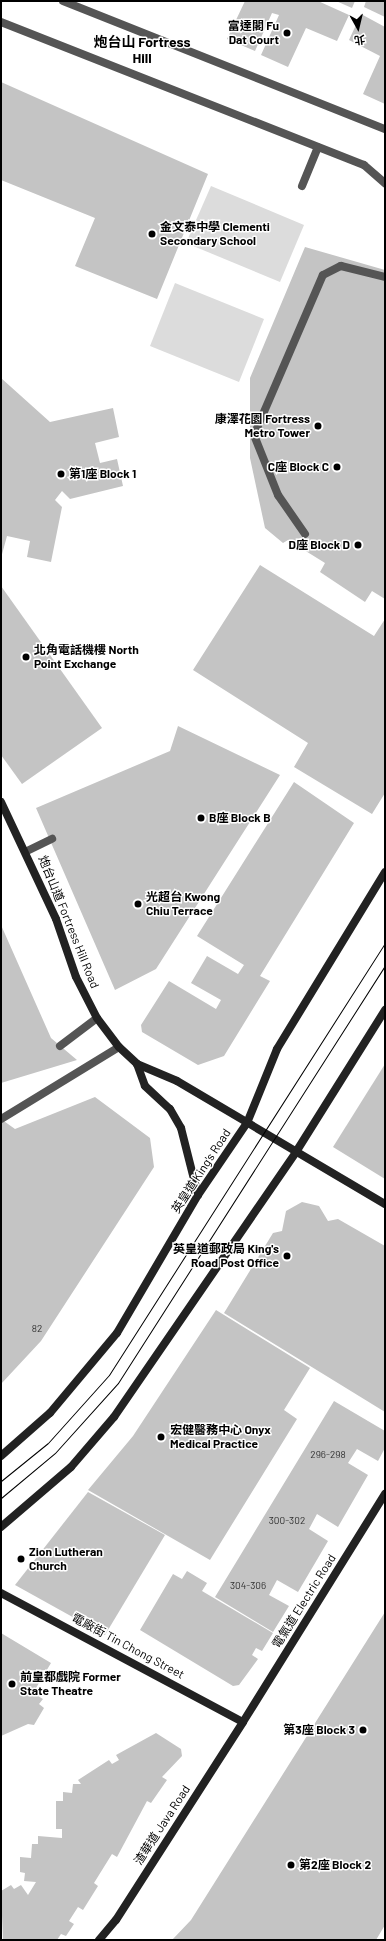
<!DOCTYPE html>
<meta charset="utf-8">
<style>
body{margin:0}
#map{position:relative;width:386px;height:1941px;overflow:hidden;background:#fff;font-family:Barlow,"Noto Sans TC",sans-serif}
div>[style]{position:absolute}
.green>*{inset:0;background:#dcdcdc}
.building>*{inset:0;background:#c4c4c4}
.lane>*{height:8px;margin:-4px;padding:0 4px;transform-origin:4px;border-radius:4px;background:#555}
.secondary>*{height:8px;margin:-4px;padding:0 4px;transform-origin:4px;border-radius:4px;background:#222}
.tram>*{height:1px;margin:-0.5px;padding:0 0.5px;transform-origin:0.5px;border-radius:0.5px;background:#000}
.dots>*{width:11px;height:11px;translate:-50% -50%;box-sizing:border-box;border:2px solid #fff;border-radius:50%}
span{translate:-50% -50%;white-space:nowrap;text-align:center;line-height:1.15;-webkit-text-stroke:3px #fff;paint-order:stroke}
.number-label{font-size:10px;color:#313131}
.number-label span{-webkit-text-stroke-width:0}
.poi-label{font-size:12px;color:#000;font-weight:700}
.right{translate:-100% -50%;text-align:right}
.left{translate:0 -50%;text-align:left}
.street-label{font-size:12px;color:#000}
.quarter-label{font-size:14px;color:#000;font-weight:700}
.frame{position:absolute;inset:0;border:2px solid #000;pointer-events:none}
.north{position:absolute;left:338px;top:8px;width:40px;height:40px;-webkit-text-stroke:3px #fff;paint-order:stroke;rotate:172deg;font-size:11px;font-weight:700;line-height:16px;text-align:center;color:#000}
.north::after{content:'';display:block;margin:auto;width:14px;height:18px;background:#000;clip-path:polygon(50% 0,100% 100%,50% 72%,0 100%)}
</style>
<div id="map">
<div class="green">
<div style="clip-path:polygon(211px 186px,304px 225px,280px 282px,186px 243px)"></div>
<div style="clip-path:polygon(175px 283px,264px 319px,239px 382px,150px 346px)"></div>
</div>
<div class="building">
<div style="clip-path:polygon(245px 1px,318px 1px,349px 15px,337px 41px,306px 28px,288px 67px,261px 55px,279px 15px,272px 13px,255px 51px,227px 39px)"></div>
<div style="clip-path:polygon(336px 1px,355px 1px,352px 8px)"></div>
<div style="clip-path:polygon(366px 1px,385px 1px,385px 17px,364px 7px)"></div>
<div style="clip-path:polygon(361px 14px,385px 27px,385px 104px,363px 94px,380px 56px,349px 40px)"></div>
<div style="clip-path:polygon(1px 82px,208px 174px,157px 299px,75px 266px,95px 218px,1px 180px)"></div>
<div style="clip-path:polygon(305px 247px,385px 270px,385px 599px,372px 591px,365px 602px,320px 572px,325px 563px,288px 540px,283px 543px,265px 528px,250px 458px,250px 378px)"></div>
<div style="clip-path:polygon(1px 378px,50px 422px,113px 408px,119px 437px,95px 443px,100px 463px,117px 459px,123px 486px,70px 499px,62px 491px,55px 500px,62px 507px,51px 562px,27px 557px,30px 541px,7px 536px,1px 558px)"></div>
<div style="clip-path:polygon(260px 565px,374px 636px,385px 619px,385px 793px,372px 814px,294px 767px,308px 743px,193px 670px)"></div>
<div style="clip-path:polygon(1px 586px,102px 728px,22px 784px,1px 755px)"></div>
<div style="clip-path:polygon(178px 726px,280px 775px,156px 969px,115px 990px,36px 808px,170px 751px)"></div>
<div style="clip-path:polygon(294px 782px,354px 823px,260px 976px,270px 981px,224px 1056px,198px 1065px,142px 1032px,141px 1025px,169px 981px,216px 1009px,221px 1000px,191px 983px,207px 956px,238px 974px,244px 965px,197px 936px)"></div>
<div style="clip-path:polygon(1px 925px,51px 1038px,77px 1060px,1px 1083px)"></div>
<div style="clip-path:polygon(385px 1064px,385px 1179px,333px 1147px)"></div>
<div style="clip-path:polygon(95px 1097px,150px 1138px,154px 1167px,41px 1341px,1px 1384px,1px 1119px,15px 1129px)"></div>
<div style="clip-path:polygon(302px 1202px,319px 1206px,328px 1221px,338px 1219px,385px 1246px,385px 1412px,224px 1313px,273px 1233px,282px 1231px,286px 1211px)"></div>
<div style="clip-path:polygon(216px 1310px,310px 1368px,284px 1410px,297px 1419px,210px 1560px,88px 1490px,133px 1436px)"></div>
<div style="clip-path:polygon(334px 1401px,385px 1431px,385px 1448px,378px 1461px,357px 1449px,348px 1463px,368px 1475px,353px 1501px,334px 1489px,353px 1501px,338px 1527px,317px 1514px,309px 1529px,328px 1541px,298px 1592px,277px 1580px,269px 1595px,289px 1606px,273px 1632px,215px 1597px)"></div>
<div style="clip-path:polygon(88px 1492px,165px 1535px,105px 1635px,15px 1585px)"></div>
<div style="clip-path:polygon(187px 1571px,207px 1583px,202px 1591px,273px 1633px,262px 1651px,256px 1648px,252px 1655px,258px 1659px,239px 1685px,233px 1686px,140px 1630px,173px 1574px,182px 1579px)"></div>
<div style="clip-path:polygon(385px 1612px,385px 1925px,376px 1940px,172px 1940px,191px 1920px)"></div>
<div style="clip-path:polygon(1px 1633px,51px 1663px,33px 1693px,43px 1699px,39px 1704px,44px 1708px,34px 1725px,28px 1724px,1px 1736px)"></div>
<div style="clip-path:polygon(156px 1733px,181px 1749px,182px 1756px,162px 1777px,167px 1780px,151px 1803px,147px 1801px,117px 1857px,112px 1854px,94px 1883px,98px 1886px,83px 1910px,78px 1907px,69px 1921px,74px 1924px,66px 1936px,61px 1934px,57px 1940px,3px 1940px,1px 1891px,11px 1885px,14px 1889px,21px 1885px,28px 1895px,36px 1882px,24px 1881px,25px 1873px,20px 1872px,20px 1857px,31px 1858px,32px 1844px,38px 1844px,38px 1836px,62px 1838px,62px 1829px,56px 1829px,56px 1801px,63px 1801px,63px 1792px,72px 1793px,73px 1784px,81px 1784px,78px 1780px,109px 1760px,112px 1764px,119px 1760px,116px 1755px)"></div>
</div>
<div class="lane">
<div style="left:63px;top:1px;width:347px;rotate:21.7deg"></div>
<div style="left:1px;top:22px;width:390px;rotate:21.5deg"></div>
<div style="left:364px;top:165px;width:28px;rotate:41deg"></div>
<div style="left:302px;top:186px;width:42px;rotate:-67.7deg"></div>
<div style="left:305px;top:534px;width:47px;rotate:-124.7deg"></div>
<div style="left:278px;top:495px;width:65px;rotate:-111.8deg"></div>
<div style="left:254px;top:435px;width:174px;rotate:-66.7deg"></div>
<div style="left:323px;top:275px;width:20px;rotate:-27deg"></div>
<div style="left:341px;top:266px;width:45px;rotate:14deg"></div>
<div style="left:27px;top:851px;width:28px;rotate:-26deg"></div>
<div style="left:60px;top:1046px;width:46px;rotate:-37.1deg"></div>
<div style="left:1px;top:1119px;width:138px;rotate:-31.4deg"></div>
</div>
<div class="secondary">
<div style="left:1px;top:802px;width:129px;rotate:64.8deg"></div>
<div style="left:56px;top:919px;width:61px;rotate:71deg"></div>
<div style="left:76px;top:977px;width:46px;rotate:62.9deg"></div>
<div style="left:97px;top:1018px;width:36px;rotate:53deg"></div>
<div style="left:119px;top:1047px;width:25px;rotate:43deg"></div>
<div style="left:137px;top:1064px;width:43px;rotate:23deg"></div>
<div style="left:177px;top:1081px;width:242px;rotate:30.6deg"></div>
<div style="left:137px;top:1064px;width:23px;rotate:70deg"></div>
<div style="left:145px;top:1086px;width:34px;rotate:43deg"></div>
<div style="left:170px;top:1109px;width:22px;rotate:60deg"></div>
<div style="left:181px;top:1128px;width:69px;rotate:75.8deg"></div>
<div style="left:1px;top:1456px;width:65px;rotate:-41.3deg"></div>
<div style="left:50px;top:1413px;width:104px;rotate:-50.1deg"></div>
<div style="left:117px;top:1333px;width:160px;rotate:-59.6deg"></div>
<div style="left:198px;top:1195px;width:87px;rotate:-55.8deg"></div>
<div style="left:247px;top:1123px;width:80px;rotate:-67.9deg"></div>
<div style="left:277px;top:1049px;width:207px;rotate:-58.6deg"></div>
<div style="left:1px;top:1527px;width:92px;rotate:-40.6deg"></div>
<div style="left:71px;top:1467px;width:66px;rotate:-49.3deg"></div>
<div style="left:114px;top:1417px;width:321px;rotate:-55.5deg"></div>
<div style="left:296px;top:1152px;width:168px;rotate:-57.9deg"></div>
<div style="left:1px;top:1593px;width:274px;rotate:28.1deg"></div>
<div style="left:99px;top:1940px;width:26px;rotate:-50deg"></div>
<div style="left:116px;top:1920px;width:235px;rotate:-57.3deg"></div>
<div style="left:243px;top:1722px;width:269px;rotate:-58.1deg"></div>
</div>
<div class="tram">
<div style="left:1px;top:1481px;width:60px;rotate:-39deg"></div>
<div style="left:48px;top:1443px;width:91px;rotate:-48.1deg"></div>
<div style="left:109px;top:1375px;width:513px;rotate:-57.43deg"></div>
<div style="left:1px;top:1498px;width:70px;rotate:-39.8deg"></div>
<div style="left:55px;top:1453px;width:94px;rotate:-48deg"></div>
<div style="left:118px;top:1383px;width:496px;rotate:-57.4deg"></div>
</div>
<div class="dots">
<div style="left:287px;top:33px;background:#000"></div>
<div style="left:152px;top:234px;background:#000"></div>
<div style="left:318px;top:426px;background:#000"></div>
<div style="left:337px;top:467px;background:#000"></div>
<div style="left:61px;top:474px;background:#000"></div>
<div style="left:358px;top:545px;background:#000"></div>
<div style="left:26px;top:657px;background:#000"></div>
<div style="left:201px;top:818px;background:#000"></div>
<div style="left:138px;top:904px;background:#000"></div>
<div style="left:287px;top:1256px;background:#000"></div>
<div style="left:161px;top:1437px;background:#000"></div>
<div style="left:21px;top:1559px;background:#000"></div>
<div style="left:12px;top:1684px;background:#000"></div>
<div style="left:363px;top:1730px;background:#000"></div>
<div style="left:291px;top:1865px;background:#000"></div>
</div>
<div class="number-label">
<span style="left:37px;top:1329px">82</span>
<span style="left:328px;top:1455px">296-298</span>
<span style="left:287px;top:1521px">300-302</span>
<span style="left:248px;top:1586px">304-306</span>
</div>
<div class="poi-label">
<span class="right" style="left:279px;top:33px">富達閣 Fu<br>Dat Court</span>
<span class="left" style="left:160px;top:234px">金文泰中學 Clementi<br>Secondary School</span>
<span class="right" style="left:310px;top:426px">康澤花園 Fortress<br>Metro Tower</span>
<span class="right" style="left:329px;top:467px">C座 Block C</span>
<span class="left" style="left:69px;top:474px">第1座 Block 1</span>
<span class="right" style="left:350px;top:545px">D座 Block D</span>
<span class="left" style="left:34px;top:657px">北角電話機樓 North<br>Point Exchange</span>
<span class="left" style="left:209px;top:818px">B座 Block B</span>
<span class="left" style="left:146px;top:904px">光超台 Kwong<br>Chiu Terrace</span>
<span class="right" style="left:279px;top:1256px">英皇道郵政局 King's<br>Road Post Office</span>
<span class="left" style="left:170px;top:1437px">宏健醫務中心 Onyx<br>Medical Practice</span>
<span class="left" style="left:29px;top:1559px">Zion Lutheran<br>Church</span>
<span class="left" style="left:20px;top:1684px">前皇都戲院 Former<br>State Theatre</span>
<span class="right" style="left:355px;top:1730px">第3座 Block 3</span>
<span class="left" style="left:299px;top:1865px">第2座 Block 2</span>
</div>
<div class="street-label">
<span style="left:69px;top:922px;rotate:68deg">炮台山道 Fortress Hill Road</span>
<span style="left:201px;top:1171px;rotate:-57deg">英皇道 King's Road</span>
<span style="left:304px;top:1601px;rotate:-58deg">電氣道 Electric Road</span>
<span style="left:128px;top:1646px;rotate:28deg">電廠街 Tin Chong Street</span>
<span style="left:162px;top:1825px;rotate:-57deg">渣華道 Java Road</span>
</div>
<div class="quarter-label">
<span style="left:142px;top:50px">炮台山 Fortress<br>Hill</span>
</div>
<div class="frame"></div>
<div class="north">北</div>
</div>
